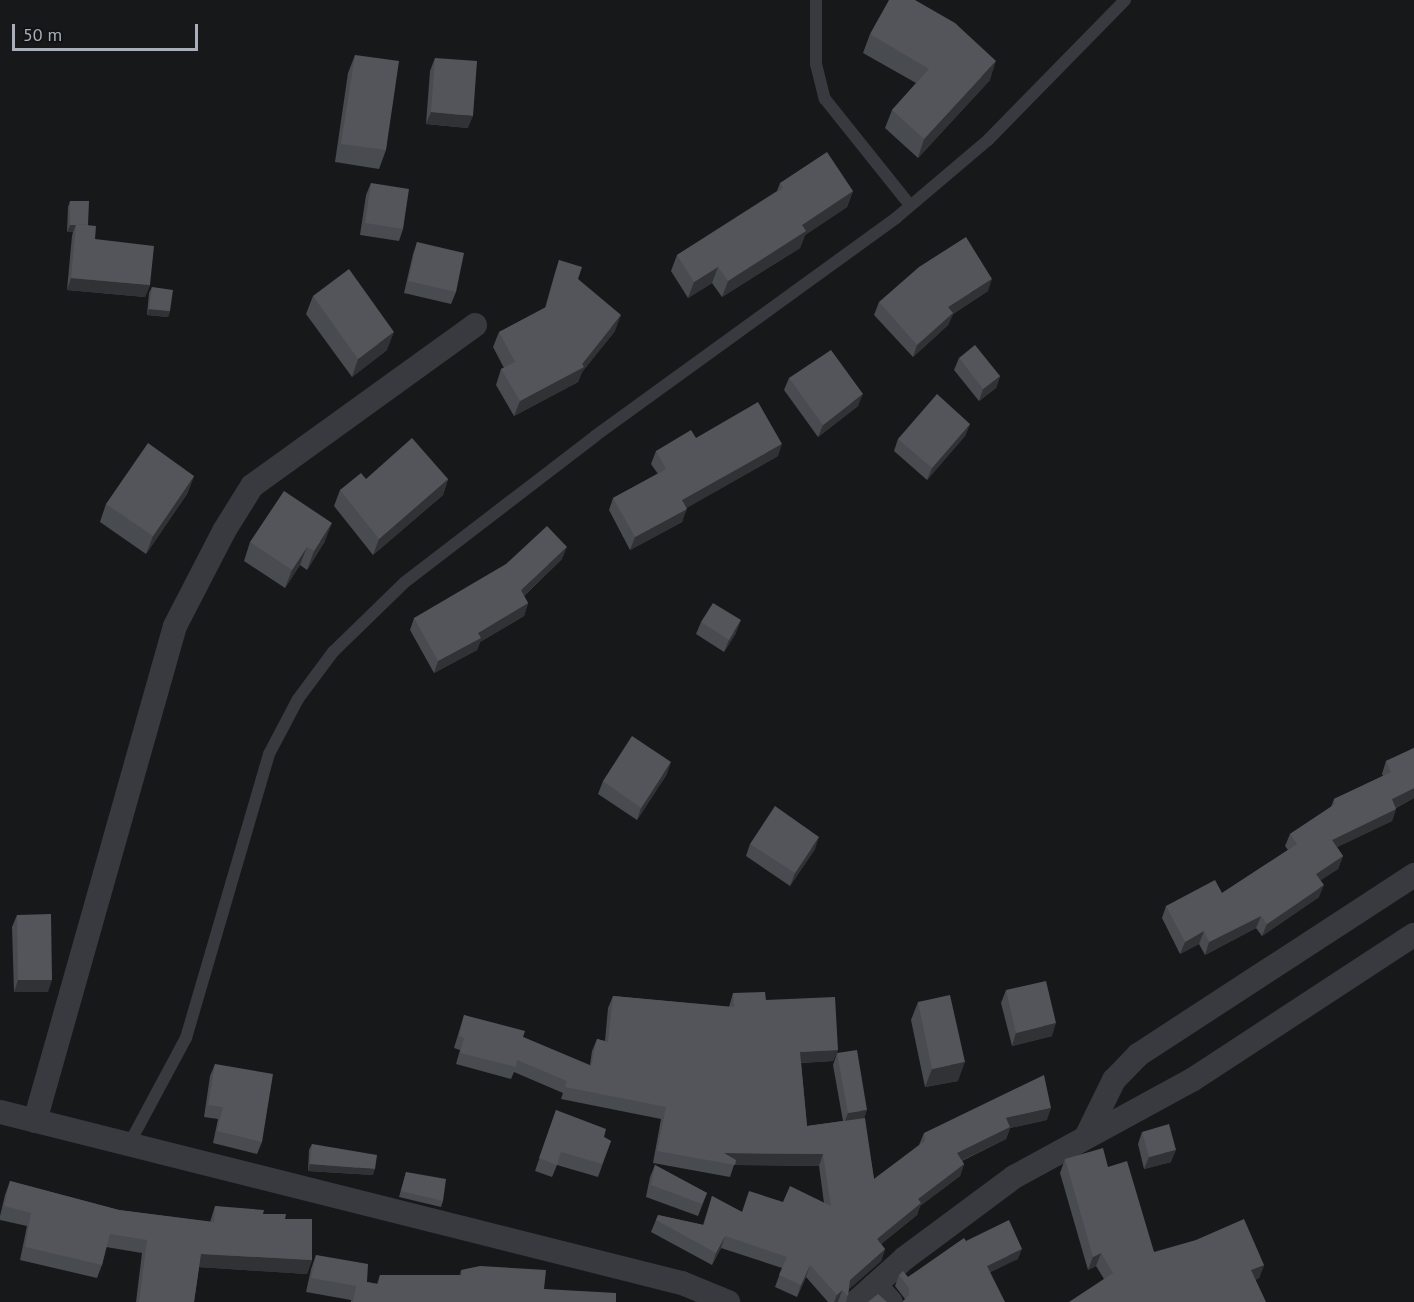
<!DOCTYPE html>
<style>
body{margin:0}
#map{position:relative;width:1414px;height:1302px;overflow:hidden;background:#17181a;font-family:"PT Sans",sans-serif}
div>[style]{position:absolute}
.service>*{height:12px;margin:-6px;padding:0 6px;transform-origin:6px;border-radius:6px;background:#383a3f}
.minor>*{height:24px;margin:-12px;padding:0 12px;transform-origin:12px;border-radius:12px;background:#383a3f}
.wall>*{inset:0;background:#484b4f}
.shaded-wall>*{inset:0;background:#303235}
.building>*{inset:0;background:#53555b}
span{translate:-50% -50%;white-space:nowrap;text-align:center;line-height:1.15;-webkit-text-stroke:6px #121315;paint-order:stroke}
.scale{position:absolute;left:12px;top:24px;width:186px;height:27px;box-sizing:border-box;border:3px solid #a9afba;border-top:0;padding-left:8px;font-size:18px;line-height:21px;white-space:nowrap;color:#a9afba;-webkit-text-stroke:4px #121315;paint-order:stroke}
</style>
<div id="map">
<div class="service">
<div style="left:816px;top:0;width:64px;rotate:90deg"></div>
<div style="left:816px;top:64px;width:36px;rotate:76deg"></div>
<div style="left:825px;top:99px;width:136px;rotate:51.3deg"></div>
<div style="left:128px;top:1146px;width:123px;rotate:-61.8deg"></div>
<div style="left:186px;top:1038px;width:296px;rotate:-73.7deg"></div>
<div style="left:269px;top:754px;width:62px;rotate:-62.2deg"></div>
<div style="left:298px;top:699px;width:59px;rotate:-53.3deg"></div>
<div style="left:333px;top:652px;width:100px;rotate:-44.2deg"></div>
<div style="left:405px;top:582px;width:240px;rotate:-37.5deg"></div>
<div style="left:595px;top:436px;width:372px;rotate:-35.9deg"></div>
<div style="left:896px;top:218px;width:121px;rotate:-40.3deg"></div>
<div style="left:988px;top:140px;width:196px;rotate:-45.6deg"></div>
</div>
<div class="minor">
<div style="left:0;top:1112px;width:703px;rotate:14.08deg"></div>
<div style="left:682px;top:1283px;width:50px;rotate:22.4deg"></div>
<div style="left:35px;top:1121px;width:514px;rotate:-74.21deg"></div>
<div style="left:175px;top:626px;width:107px;rotate:-62.7deg"></div>
<div style="left:224px;top:531px;width:53px;rotate:-58.1deg"></div>
<div style="left:252px;top:486px;width:275px;rotate:-35.8deg"></div>
<div style="left:1087px;top:1135px;width:61px;rotate:-63.9deg"></div>
<div style="left:1114px;top:1080px;width:35px;rotate:-46deg"></div>
<div style="left:1138px;top:1055px;width:330px;rotate:-33.1deg"></div>
<div style="left:875px;top:1285px;width:23px;rotate:47deg"></div>
<div style="left:856px;top:1302px;width:66px;rotate:-41.9deg"></div>
<div style="left:905px;top:1258px;width:136px;rotate:-36.6deg"></div>
<div style="left:1014px;top:1177px;width:203px;rotate:-28.6deg"></div>
<div style="left:1192px;top:1080px;width:265px;rotate:-33.2deg"></div>
</div>
<div class="wall">
<div style="clip-path:polygon(870px 34px,990px 80px,918px 158px,885px 128px,892px 110px,916px 83px,863px 53px)"></div>
<div style="clip-path:polygon(355px 55px,386px 150px,379px 169px,335px 162px,348px 73px)"></div>
<div style="clip-path:polygon(435px 58px,468px 128px,426px 124px,430px 71px)"></div>
<div style="clip-path:polygon(371px 183px,403px 229px,399px 241px,360px 235px,366px 195px)"></div>
<div style="clip-path:polygon(780px 183px,853px 191px,847px 207px,805px 235px,800px 248px,722px 297px,712px 283px,688px 298px,671px 271px,677px 255px,777px 191px)"></div>
<div style="clip-path:polygon(70px 201px,88px 225px,95px 239px,150px 285px,145px 297px,67px 290px,72px 236px,73px 232px,67px 232px,68px 207px)"></div>
<div style="clip-path:polygon(417px 242px,456px 292px,451px 304px,404px 293px,413px 254px)"></div>
<div style="clip-path:polygon(559px 260px,578px 279px,615px 331px,582px 372px,578px 382px,514px 416px,496px 385px,501px 369px,504px 368px,493px 347px,499px 332px,545px 308px,554px 276px)"></div>
<div style="clip-path:polygon(152px 287px,170px 311px,168px 317px,147px 315px,149px 293px)"></div>
<div style="clip-path:polygon(988px 291px,953px 314px,948px 325px,913px 357px,874px 315px,879px 302px)"></div>
<div style="clip-path:polygon(313px 296px,387px 350px,352px 377px,306px 314px)"></div>
<div style="clip-path:polygon(959px 358px,1000px 376px,996px 388px,979px 401px,954px 370px)"></div>
<div style="clip-path:polygon(789px 378px,858px 406px,818px 437px,784px 390px)"></div>
<div style="clip-path:polygon(970px 424px,965px 436px,927px 480px,894px 451px,898px 439px)"></div>
<div style="clip-path:polygon(696px 438px,778px 456px,686px 508px,682px 522px,630px 550px,609px 510px,613px 498px,658px 474px,651px 464px,656px 451px)"></div>
<div style="clip-path:polygon(194px 476px,187px 494px,146px 554px,100px 522px,106px 504px)"></div>
<div style="clip-path:polygon(366px 479px,448px 479px,443px 495px,373px 555px,334px 506px,340px 490px)"></div>
<div style="clip-path:polygon(325px 541px,307px 570px,300px 565px,285px 588px,244px 561px,250px 542px)"></div>
<div style="clip-path:polygon(562px 559px,524px 596px,528px 603px,524px 616px,480px 642px,477px 650px,434px 673px,410px 630px,414px 618px)"></div>
<div style="clip-path:polygon(701px 622px,736px 633px,724px 652px,696px 634px)"></div>
<div style="clip-path:polygon(1414px 748px,1414px 798px,1396px 808px,1392px 821px,1337px 847px,1343px 856px,1338px 869px,1320px 880px,1319px 897px,1262px 936px,1256px 928px,1205px 955px,1199px 944px,1180px 954px,1162px 918px,1166px 906px,1222px 893px,1288px 850px,1285px 846px,1290px 834px,1331px 807px,1334px 799px,1383px 776px,1382px 774px,1386px 761px)"></div>
<div style="clip-path:polygon(667px 774px,637px 820px,598px 794px,603px 781px)"></div>
<div style="clip-path:polygon(750px 844px,815px 849px,790px 886px,746px 856px)"></div>
<div style="clip-path:polygon(17px 915px,48px 992px,14px 992px,12px 927px)"></div>
<div style="clip-path:polygon(1006px 990px,1052px 1036px,1012px 1046px,1001px 1003px)"></div>
<div style="clip-path:polygon(733px 993px,766px 1000px,838px 1050px,833px 1061px,801px 1063px,807px 1126px,843px 1121px,833px 1065px,837px 1053px,864px 1118px,874px 1179px,919px 1145px,924px 1133px,1047px 1120px,1010px 1128px,1006px 1139px,962px 1161px,964px 1164px,960px 1176px,920px 1206px,917px 1215px,881px 1244px,885px 1249px,881px 1261px,849px 1289px,846px 1302px,828px 1302px,806px 1277px,797px 1297px,775px 1287px,782px 1268px,721px 1248px,712px 1265px,651px 1232px,658px 1215px,703px 1225px,712px 1196px,742px 1212px,783px 1202px,824px 1203px,819px 1166px,734px 1165px,730px 1177px,653px 1163px,661px 1119px,561px 1099px,563px 1093px,514px 1072px,511px 1079px,456px 1064px,460px 1050px,454px 1048px,464px 1015px,523px 1037px,590px 1065px,592px 1051px,597px 1039px,605px 1041px,608px 1008px,613px 996px,729px 1007px)"></div>
<div style="clip-path:polygon(918px 1002px,958px 1081px,925px 1087px,911px 1020px)"></div>
<div style="clip-path:polygon(215px 1064px,262px 1142px,257px 1154px,213px 1143px,218px 1119px,204px 1117px,210px 1076px)"></div>
<div style="clip-path:polygon(556px 1110px,611px 1141px,598px 1177px,557px 1165px,552px 1177px,535px 1171px)"></div>
<div style="clip-path:polygon(1142px 1132px,1171px 1162px,1144px 1169px,1138px 1144px)"></div>
<div style="clip-path:polygon(312px 1144px,373px 1175px,308px 1171px,309px 1150px)"></div>
<div style="clip-path:polygon(1065px 1159px,1108px 1167px,1154px 1252px,1264px 1265px,1259px 1278px,1255px 1280px,1104px 1279px,1096px 1266px,1088px 1270px,1060px 1173px)"></div>
<div style="clip-path:polygon(655px 1165px,707px 1193px,698px 1216px,646px 1197px,650px 1177px)"></div>
<div style="clip-path:polygon(406px 1172px,443px 1201px,441px 1207px,399px 1197px)"></div>
<div style="clip-path:polygon(10px 1181px,119px 1210px,210px 1222px,215px 1206px,263px 1214px,285px 1219px,312px 1260px,307px 1274px,199px 1267px,194px 1302px,136px 1302px,142px 1253px,106px 1247px,102px 1265px,97px 1278px,20px 1260px,27px 1226px,0 1220px,0 1216px,5px 1195px)"></div>
<div style="clip-path:polygon(966px 1241px,1018px 1259px,905px 1299px,895px 1286px,899px 1275px,908px 1277px)"></div>
<div style="clip-path:polygon(316px 1255px,367px 1282px,377px 1284px,380px 1275px,460px 1275px,461px 1270px,544px 1289px,616px 1302px,351px 1302px,351px 1300px,306px 1292px,311px 1269px)"></div>
</div>
<div class="shaded-wall">
<div style="clip-path:polygon(996px 61px,990px 80px,918px 158px,924px 139px)"></div>
<div style="clip-path:polygon(431px 112px,473px 116px,468px 128px,426px 124px)"></div>
<div style="clip-path:polygon(853px 191px,847px 207px,805px 235px,800px 248px,722px 297px,728px 281px,802px 225px)"></div>
<div style="clip-path:polygon(70px 225px,76px 225px,73px 232px,67px 232px)"></div>
<div style="clip-path:polygon(718px 267px,712px 283px,688px 298px,694px 282px)"></div>
<div style="clip-path:polygon(71px 278px,150px 285px,145px 297px,67px 290px)"></div>
<div style="clip-path:polygon(992px 279px,988px 291px,953px 314px,948px 325px,913px 357px,917px 345px,948px 307px)"></div>
<div style="clip-path:polygon(149px 309px,170px 311px,168px 317px,147px 315px)"></div>
<div style="clip-path:polygon(621px 315px,615px 331px,582px 372px,578px 382px,514px 416px,520px 401px,582px 364px)"></div>
<div style="clip-path:polygon(394px 332px,387px 350px,352px 377px,358px 359px)"></div>
<div style="clip-path:polygon(1000px 376px,996px 388px,979px 401px,983px 389px)"></div>
<div style="clip-path:polygon(863px 394px,858px 406px,818px 437px,823px 425px)"></div>
<div style="clip-path:polygon(970px 424px,965px 436px,927px 480px,932px 468px)"></div>
<div style="clip-path:polygon(782px 444px,778px 456px,678px 513px,682px 500px)"></div>
<div style="clip-path:polygon(194px 476px,187px 494px,146px 554px,153px 536px)"></div>
<div style="clip-path:polygon(448px 479px,443px 495px,373px 555px,379px 539px)"></div>
<div style="clip-path:polygon(687px 509px,682px 522px,630px 550px,635px 537px)"></div>
<div style="clip-path:polygon(332px 523px,325px 541px,307px 570px,314px 551px)"></div>
<div style="clip-path:polygon(307px 547px,300px 565px,285px 588px,292px 570px)"></div>
<div style="clip-path:polygon(567px 547px,562px 559px,516px 603px,521px 590px)"></div>
<div style="clip-path:polygon(528px 603px,524px 616px,480px 642px,477px 650px,434px 673px,438px 661px,478px 633px)"></div>
<div style="clip-path:polygon(741px 620px,736px 633px,724px 652px,729px 640px)"></div>
<div style="clip-path:polygon(671px 762px,667px 774px,637px 820px,641px 808px)"></div>
<div style="clip-path:polygon(1414px 788px,1414px 798px,1387px 812px,1392px 799px)"></div>
<div style="clip-path:polygon(1396px 809px,1392px 821px,1327px 852px,1332px 840px)"></div>
<div style="clip-path:polygon(819px 837px,815px 849px,790px 886px,795px 873px)"></div>
<div style="clip-path:polygon(1343px 856px,1338px 869px,1311px 887px,1316px 874px)"></div>
<div style="clip-path:polygon(1324px 885px,1319px 897px,1262px 936px,1267px 924px)"></div>
<div style="clip-path:polygon(1261px 916px,1256px 928px,1205px 955px,1209px 942px)"></div>
<div style="clip-path:polygon(1204px 931px,1199px 944px,1180px 954px,1185px 942px)"></div>
<div style="clip-path:polygon(18px 980px,52px 980px,48px 992px,14px 992px)"></div>
<div style="clip-path:polygon(1056px 1023px,1052px 1036px,1012px 1046px,1016px 1033px)"></div>
<div style="clip-path:polygon(838px 1050px,833px 1061px,795px 1063px,800px 1052px)"></div>
<div style="clip-path:polygon(965px 1062px,958px 1081px,925px 1087px,932px 1069px)"></div>
<div style="clip-path:polygon(1051px 1108px,1047px 1120px,1010px 1128px,1006px 1139px,952px 1165px,957px 1153px,1006px 1118px)"></div>
<div style="clip-path:polygon(867px 1110px,863px 1122px,843px 1126px,848px 1113px)"></div>
<div style="clip-path:polygon(1176px 1150px,1171px 1162px,1144px 1169px,1149px 1157px)"></div>
<div style="clip-path:polygon(724px 1153px,823px 1154px,819px 1166px,734px 1165px)"></div>
<div style="clip-path:polygon(310px 1164px,375px 1169px,373px 1175px,308px 1171px)"></div>
<div style="clip-path:polygon(964px 1164px,960px 1176px,920px 1206px,917px 1215px,872px 1251px,877px 1239px,918px 1199px)"></div>
<div style="clip-path:polygon(725px 1236px,721px 1248px,712px 1265px,716px 1253px)"></div>
<div style="clip-path:polygon(885px 1249px,881px 1261px,846px 1292px,850px 1280px)"></div>
<div style="clip-path:polygon(1022px 1249px,1018px 1259px,983px 1276px,987px 1266px)"></div>
<div style="clip-path:polygon(1101px 1253px,1096px 1266px,1088px 1270px,1093px 1257px)"></div>
<div style="clip-path:polygon(201px 1254px,312px 1260px,307px 1274px,196px 1267px)"></div>
<div style="clip-path:polygon(810px 1265px,806px 1277px,797px 1297px,801px 1285px)"></div>
<div style="clip-path:polygon(1264px 1265px,1259px 1278px,1246px 1284px,1251px 1270px)"></div>
<div style="clip-path:polygon(842px 1290px,838px 1302px,834px 1302px,837px 1295px)"></div>
</div>
<div class="building">
<div style="clip-path:polygon(889px 0,915px 0,955px 23px,996px 61px,924px 139px,892px 110px,929px 69px,870px 34px)"></div>
<div style="clip-path:polygon(355px 55px,399px 61px,386px 150px,341px 144px)"></div>
<div style="clip-path:polygon(435px 58px,477px 61px,473px 116px,431px 112px)"></div>
<div style="clip-path:polygon(827px 152px,853px 191px,802px 225px,806px 231px,728px 281px,718px 267px,694px 282px,677px 255px,783px 188px,780px 183px)"></div>
<div style="clip-path:polygon(371px 183px,409px 189px,403px 229px,365px 223px)"></div>
<div style="clip-path:polygon(70px 201px,89px 201px,88px 225px,76px 224px,76px 225px,70px 225px)"></div>
<div style="clip-path:polygon(76px 224px,96px 226px,95px 239px,154px 246px,150px 285px,71px 278px)"></div>
<div style="clip-path:polygon(966px 237px,992px 279px,948px 307px,953px 313px,917px 345px,879px 302px,919px 267px)"></div>
<div style="clip-path:polygon(417px 242px,464px 253px,456px 292px,408px 281px)"></div>
<div style="clip-path:polygon(559px 260px,582px 267px,578px 279px,621px 315px,582px 364px,584px 367px,520px 401px,501px 369px,515px 362px,499px 332px,546px 307px)"></div>
<div style="clip-path:polygon(349px 269px,394px 332px,358px 359px,313px 296px)"></div>
<div style="clip-path:polygon(152px 287px,173px 290px,170px 311px,149px 309px)"></div>
<div style="clip-path:polygon(975px 345px,1000px 376px,983px 389px,959px 358px)"></div>
<div style="clip-path:polygon(831px 350px,863px 394px,823px 425px,789px 378px)"></div>
<div style="clip-path:polygon(937px 394px,970px 424px,932px 468px,898px 439px)"></div>
<div style="clip-path:polygon(758px 402px,782px 444px,682px 500px,687px 509px,635px 537px,613px 498px,666px 469px,656px 451px,691px 430px,696px 438px)"></div>
<div style="clip-path:polygon(412px 438px,448px 479px,379px 539px,340px 490px,361px 473px,366px 479px)"></div>
<div style="clip-path:polygon(148px 443px,194px 476px,153px 536px,106px 504px)"></div>
<div style="clip-path:polygon(284px 491px,332px 523px,314px 551px,307px 547px,292px 570px,250px 542px)"></div>
<div style="clip-path:polygon(547px 526px,567px 547px,521px 590px,528px 603px,478px 633px,481px 638px,438px 661px,414px 618px,506px 564px)"></div>
<div style="clip-path:polygon(713px 603px,741px 620px,729px 640px,701px 622px)"></div>
<div style="clip-path:polygon(632px 736px,671px 762px,641px 808px,603px 781px)"></div>
<div style="clip-path:polygon(1414px 748px,1414px 788px,1392px 799px,1396px 809px,1332px 840px,1343px 856px,1316px 874px,1324px 885px,1267px 924px,1261px 916px,1209px 942px,1204px 931px,1185px 942px,1166px 906px,1215px 880px,1222px 893px,1297px 844px,1290px 834px,1335px 804px,1334px 799px,1391px 772px,1386px 761px)"></div>
<div style="clip-path:polygon(775px 806px,819px 837px,795px 873px,750px 844px)"></div>
<div style="clip-path:polygon(51px 914px,52px 980px,18px 980px,17px 915px)"></div>
<div style="clip-path:polygon(1046px 981px,1056px 1023px,1016px 1033px,1006px 990px)"></div>
<div style="clip-path:polygon(765px 992px,766px 1000px,835px 997px,838px 1050px,800px 1052px,807px 1126px,865px 1118px,874px 1179px,925px 1141px,924px 1133px,1044px 1075px,1051px 1108px,1006px 1118px,1010px 1127px,957px 1153px,964px 1164px,918px 1199px,921px 1203px,877px 1239px,885px 1249px,850px 1280px,848px 1296px,842px 1290px,837px 1295px,810px 1265px,801px 1285px,779px 1275px,787px 1257px,725px 1236px,716px 1253px,656px 1220px,658px 1215px,704px 1225px,712px 1196px,742px 1212px,749px 1191px,783px 1202px,790px 1186px,831px 1206px,823px 1154px,724px 1153px,736px 1160px,735px 1165px,657px 1151px,666px 1107px,565px 1087px,567px 1081px,517px 1060px,516px 1067px,460px 1053px,464px 1038px,459px 1036px,464px 1015px,525px 1031px,523px 1037px,591px 1066px,597px 1039px,608px 1042px,613px 996px,734px 1007px,733px 993px)"></div>
<div style="clip-path:polygon(950px 995px,965px 1062px,932px 1069px,918px 1002px)"></div>
<div style="clip-path:polygon(857px 1050px,867px 1110px,848px 1113px,837px 1053px)"></div>
<div style="clip-path:polygon(215px 1064px,273px 1074px,262px 1142px,217px 1131px,223px 1107px,208px 1105px)"></div>
<div style="clip-path:polygon(556px 1110px,606px 1129px,604px 1137px,611px 1141px,602px 1164px,561px 1152px,557px 1165px,539px 1158px)"></div>
<div style="clip-path:polygon(1169px 1124px,1176px 1150px,1149px 1157px,1142px 1132px)"></div>
<div style="clip-path:polygon(312px 1144px,377px 1155px,375px 1169px,310px 1164px)"></div>
<div style="clip-path:polygon(1103px 1148px,1108px 1167px,1127px 1161px,1154px 1252px,1196px 1240px,1244px 1219px,1264px 1265px,1251px 1270px,1266px 1302px,1069px 1302px,1113px 1273px,1101px 1253px,1093px 1257px,1065px 1159px)"></div>
<div style="clip-path:polygon(655px 1165px,707px 1193px,702px 1204px,651px 1185px)"></div>
<div style="clip-path:polygon(406px 1172px,446px 1179px,443px 1201px,401px 1191px)"></div>
<div style="clip-path:polygon(10px 1181px,119px 1210px,214px 1222px,215px 1206px,264px 1210px,263px 1214px,286px 1214px,285px 1219px,312px 1219px,312px 1260px,201px 1254px,194px 1302px,139px 1302px,147px 1240px,110px 1234px,102px 1265px,25px 1247px,31px 1213px,4px 1206px)"></div>
<div style="clip-path:polygon(1009px 1220px,1022px 1249px,987px 1266px,1005px 1302px,902px 1302px,909px 1295px,909px 1288px,899px 1275px,903px 1271px,908px 1277px,964px 1238px,966px 1241px)"></div>
<div style="clip-path:polygon(316px 1255px,368px 1264px,367px 1282px,378px 1284px,380px 1275px,462px 1275px,461px 1270px,480px 1266px,546px 1270px,544px 1289px,616px 1293px,616px 1302px,353px 1302px,356px 1286px,311px 1278px)"></div>
<div style="clip-path:polygon(878px 1294px,887px 1302px,868px 1302px)"></div>
</div>
<div class="scale">50 m</div>
</div>
